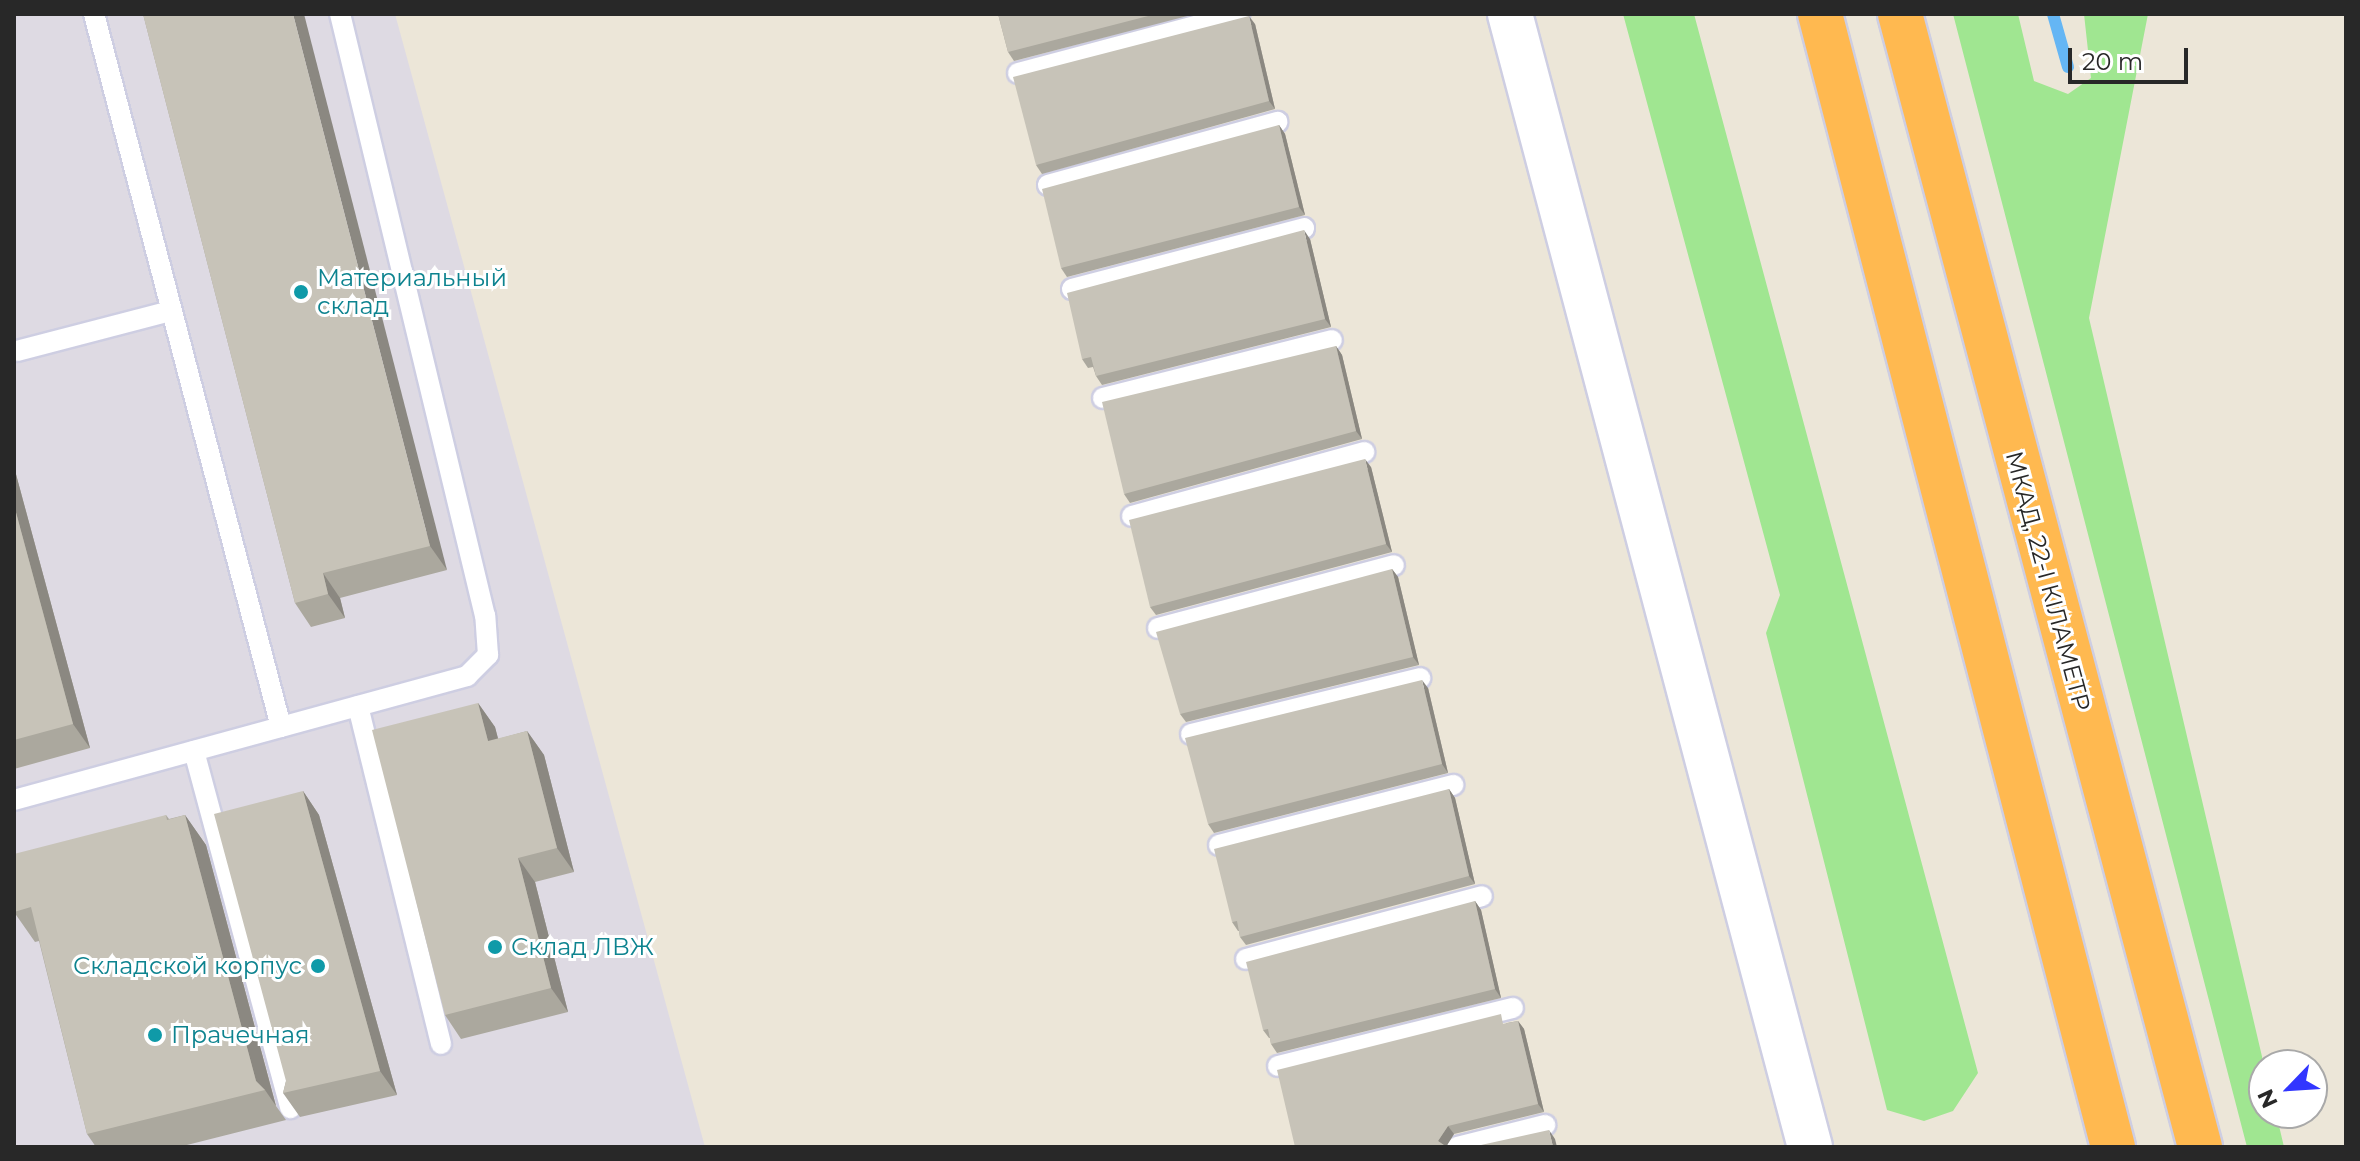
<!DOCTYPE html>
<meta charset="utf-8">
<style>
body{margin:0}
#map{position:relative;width:2360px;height:1161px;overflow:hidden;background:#ece6d8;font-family:Montserrat,sans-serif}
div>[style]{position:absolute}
.industrial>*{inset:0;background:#dedae3}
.green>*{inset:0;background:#a0e691}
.stream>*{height:12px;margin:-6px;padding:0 6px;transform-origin:6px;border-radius:6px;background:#65b6f4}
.roads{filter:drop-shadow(2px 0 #cecee2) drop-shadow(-2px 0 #cecee2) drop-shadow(0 2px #cecee2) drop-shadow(0 -2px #cecee2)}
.lane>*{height:20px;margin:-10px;padding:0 10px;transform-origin:10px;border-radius:10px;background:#fff}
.secondary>*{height:44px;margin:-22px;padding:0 22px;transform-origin:22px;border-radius:22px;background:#fff}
.highway>*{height:44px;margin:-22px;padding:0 22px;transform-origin:22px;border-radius:22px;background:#ffb950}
.wall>*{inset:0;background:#aba89e}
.shaded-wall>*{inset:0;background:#8b8881}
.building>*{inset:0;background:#c7c3b8}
.dots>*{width:22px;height:22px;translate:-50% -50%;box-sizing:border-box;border:4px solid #fff;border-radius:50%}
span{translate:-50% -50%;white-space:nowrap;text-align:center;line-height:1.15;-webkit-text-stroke:6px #fff;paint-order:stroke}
.culture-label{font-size:24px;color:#0d838f}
.left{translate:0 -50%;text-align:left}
.right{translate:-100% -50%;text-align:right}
.street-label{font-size:24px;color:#282828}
.frame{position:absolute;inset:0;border:16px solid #282828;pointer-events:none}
.north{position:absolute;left:2248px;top:1049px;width:80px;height:80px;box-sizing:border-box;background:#fff;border:2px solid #a9a9a9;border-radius:50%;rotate:245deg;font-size:22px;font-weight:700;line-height:32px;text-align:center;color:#282828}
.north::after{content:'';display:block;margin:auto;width:28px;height:36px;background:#3236ff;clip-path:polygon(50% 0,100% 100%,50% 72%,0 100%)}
.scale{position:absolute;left:2068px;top:48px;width:120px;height:36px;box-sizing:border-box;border:4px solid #282828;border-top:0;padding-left:10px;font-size:24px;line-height:28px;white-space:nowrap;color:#282828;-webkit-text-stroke:6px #fff;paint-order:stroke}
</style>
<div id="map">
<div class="industrial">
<div style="clip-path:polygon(14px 14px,395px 14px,705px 1147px,14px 1147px)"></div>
</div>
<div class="green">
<div style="clip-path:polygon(1623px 14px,1694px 14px,1978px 1073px,1953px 1111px,1924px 1121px,1887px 1110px,1766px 633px,1780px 595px)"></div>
<div style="clip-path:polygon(1953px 14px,2018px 14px,2034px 81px,2068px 94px,2091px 78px,2084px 14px,2148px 14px,2089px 318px,2264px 1065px,2264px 1113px,2276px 1113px,2284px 1147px,2247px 1147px)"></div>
</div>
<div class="stream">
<div style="left:2053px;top:14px;width:55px;rotate:74.2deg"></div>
</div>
<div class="roads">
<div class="lane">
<div style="left:94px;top:14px;width:737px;rotate:75.3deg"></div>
<div style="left:1018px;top:73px;width:229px;rotate:-14.9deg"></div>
<div style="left:1048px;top:185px;width:238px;rotate:-15.4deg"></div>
<div style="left:1072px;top:289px;width:240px;rotate:-14.7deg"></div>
<div style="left:17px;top:351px;width:159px;rotate:-14.6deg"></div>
<div style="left:1103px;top:398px;width:236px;rotate:-14.2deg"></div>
<div style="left:1132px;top:516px;width:241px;rotate:-15.4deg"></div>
<div style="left:1158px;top:628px;width:244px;rotate:-14.9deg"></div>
<div style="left:358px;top:706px;width:348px;rotate:76.2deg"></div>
<div style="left:1191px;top:734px;width:236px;rotate:-13.7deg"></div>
<div style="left:194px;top:751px;width:370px;rotate:74.9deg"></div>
<div style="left:14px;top:800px;width:470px;rotate:-15.3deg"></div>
<div style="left:467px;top:676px;width:30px;rotate:-45deg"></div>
<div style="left:488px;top:655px;width:39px;rotate:-94deg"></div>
<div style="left:485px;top:616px;width:619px;rotate:-103.54deg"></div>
<div style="left:1219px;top:845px;width:242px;rotate:-14.4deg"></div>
<div style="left:1246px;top:959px;width:244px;rotate:-14.9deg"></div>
<div style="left:1278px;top:1066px;width:242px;rotate:-13.9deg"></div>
<div style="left:1457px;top:1147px;width:91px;rotate:-14deg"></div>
</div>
<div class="secondary">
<div style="left:1510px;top:14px;width:1172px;rotate:75.17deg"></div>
</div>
<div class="highway">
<div style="left:1820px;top:14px;width:1170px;rotate:75.5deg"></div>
<div style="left:1900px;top:14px;width:1172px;rotate:75.17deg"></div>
</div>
</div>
<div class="wall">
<div style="clip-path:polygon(143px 14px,447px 570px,340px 598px,345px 618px,311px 627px,295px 603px)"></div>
<div style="clip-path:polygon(998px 14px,1195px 14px,1014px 61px,1008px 52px)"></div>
<div style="clip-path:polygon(1255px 24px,1275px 109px,1042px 174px,1036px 165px)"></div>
<div style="clip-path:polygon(1279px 125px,1285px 134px,1305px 215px,1067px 277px,1061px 268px)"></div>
<div style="clip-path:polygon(1310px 239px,1331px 327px,1102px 385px,1096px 376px,1093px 367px,1088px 368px,1082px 359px)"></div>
<div style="clip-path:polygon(1336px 346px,1342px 355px,1362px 439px,1130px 503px,1124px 494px)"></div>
<div style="clip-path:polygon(14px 467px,90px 748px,14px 769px)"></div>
<div style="clip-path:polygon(1371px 467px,1392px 552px,1156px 615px,1150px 607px)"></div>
<div style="clip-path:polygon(1392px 569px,1398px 577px,1419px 665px,1186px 722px,1180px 714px)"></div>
<div style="clip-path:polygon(1428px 688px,1448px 773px,1214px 833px,1208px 824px)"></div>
<div style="clip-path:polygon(478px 703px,495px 727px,498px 739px,527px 731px,544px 755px,574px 872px,535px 882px,568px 1012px,461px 1039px,445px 1015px)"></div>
<div style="clip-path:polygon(1449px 789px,1455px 798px,1475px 884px,1246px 945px,1240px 937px,1239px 931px,1238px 931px,1232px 922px)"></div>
<div style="clip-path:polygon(303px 791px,319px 815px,397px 1095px,300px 1117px,283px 1093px,286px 1081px)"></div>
<div style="clip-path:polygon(166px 815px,169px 819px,185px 815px,206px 845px,276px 1106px,286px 1120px,179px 1147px,96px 1147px,87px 1134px,39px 941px,35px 942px,14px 912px)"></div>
<div style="clip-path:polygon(1475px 901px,1481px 910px,1501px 998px,1277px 1053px,1271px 1044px,1270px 1038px,1269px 1038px,1263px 1030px)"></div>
<div style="clip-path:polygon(1518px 1021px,1524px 1029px,1544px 1112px,1454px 1134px,1446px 1146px,1295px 1147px,1507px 1023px)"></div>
</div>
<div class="shaded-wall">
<div style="clip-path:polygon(293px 14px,304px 14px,447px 570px,430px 546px)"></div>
<div style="clip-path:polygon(1249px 16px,1255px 24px,1275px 109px,1269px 101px)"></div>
<div style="clip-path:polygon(1279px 125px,1285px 134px,1305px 215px,1299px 207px)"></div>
<div style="clip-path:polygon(1304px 230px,1310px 239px,1331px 327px,1325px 319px)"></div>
<div style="clip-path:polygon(1336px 346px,1342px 355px,1362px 439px,1356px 431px)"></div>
<div style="clip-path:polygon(1365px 459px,1371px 467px,1392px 552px,1386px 544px)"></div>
<div style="clip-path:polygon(14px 467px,90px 748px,73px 724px,14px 505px)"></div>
<div style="clip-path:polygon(1392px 569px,1398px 577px,1419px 665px,1413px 657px)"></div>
<div style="clip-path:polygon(323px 573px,340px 598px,345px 618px,328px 594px)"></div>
<div style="clip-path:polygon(1422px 680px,1428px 688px,1448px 773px,1442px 764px)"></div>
<div style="clip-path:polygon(478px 703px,495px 727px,505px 765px,488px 741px)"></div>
<div style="clip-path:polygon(527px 731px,544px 755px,574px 872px,557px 848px)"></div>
<div style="clip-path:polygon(1449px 789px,1455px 798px,1475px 884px,1469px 876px)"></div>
<div style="clip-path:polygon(303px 791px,319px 815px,397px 1095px,380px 1071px)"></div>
<div style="clip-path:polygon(185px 815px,206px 845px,276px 1106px,265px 1090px,256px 1081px)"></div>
<div style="clip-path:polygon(518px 858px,535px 882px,568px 1012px,551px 988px)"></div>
<div style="clip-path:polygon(1475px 901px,1481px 910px,1501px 998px,1495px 989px)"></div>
<div style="clip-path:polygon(1518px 1021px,1524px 1029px,1544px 1112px,1538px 1104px)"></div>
<div style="clip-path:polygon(1448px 1126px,1454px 1134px,1446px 1147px,1438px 1141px)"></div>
<div style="clip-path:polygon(1549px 1130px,1555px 1139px,1557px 1147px,1553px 1147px)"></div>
</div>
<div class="building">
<div style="clip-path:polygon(143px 14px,293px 14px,430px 546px,323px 573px,328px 594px,295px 603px)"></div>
<div style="clip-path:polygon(998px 14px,1156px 14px,1008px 52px)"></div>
<div style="clip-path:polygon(1249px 16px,1269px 101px,1036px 165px,1013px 77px)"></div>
<div style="clip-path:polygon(1279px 125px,1299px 207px,1061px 268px,1042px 189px)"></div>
<div style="clip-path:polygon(1304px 230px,1325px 319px,1096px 376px,1091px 357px,1082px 359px,1067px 293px)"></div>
<div style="clip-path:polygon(1336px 346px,1356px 431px,1124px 494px,1102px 402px)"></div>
<div style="clip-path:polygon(1365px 459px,1386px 544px,1150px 607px,1129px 520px)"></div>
<div style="clip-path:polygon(14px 505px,73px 724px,14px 740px)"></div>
<div style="clip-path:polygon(1392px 569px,1413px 657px,1180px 714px,1156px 632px)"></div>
<div style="clip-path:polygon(1422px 680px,1442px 764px,1208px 824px,1185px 738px)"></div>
<div style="clip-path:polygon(478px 703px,488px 741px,527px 731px,557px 848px,518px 858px,551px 988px,445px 1015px,372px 730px)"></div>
<div style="clip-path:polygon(1449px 789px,1469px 876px,1240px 937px,1237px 921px,1232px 922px,1214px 849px)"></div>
<div style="clip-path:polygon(303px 791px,380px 1071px,283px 1093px,286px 1081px,214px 814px)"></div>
<div style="clip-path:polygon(166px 815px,167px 820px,185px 815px,256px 1081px,265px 1090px,87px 1134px,31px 907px,14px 912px,14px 854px)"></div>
<div style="clip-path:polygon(1475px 901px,1495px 989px,1271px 1044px,1268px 1029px,1263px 1030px,1246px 962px)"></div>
<div style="clip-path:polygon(1501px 1014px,1503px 1024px,1518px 1021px,1538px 1104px,1448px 1126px,1438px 1141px,1447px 1147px,1295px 1147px,1277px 1070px)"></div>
<div style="clip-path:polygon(1549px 1130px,1553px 1147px,1472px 1147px)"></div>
</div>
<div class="dots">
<div style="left:301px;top:292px;background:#0f9aa8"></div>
<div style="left:495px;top:947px;background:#0f9aa8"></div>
<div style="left:318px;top:966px;background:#0f9aa8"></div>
<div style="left:155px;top:1035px;background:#0f9aa8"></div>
</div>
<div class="culture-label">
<span class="left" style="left:317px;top:292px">Материальный<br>склад</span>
<span class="left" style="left:511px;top:947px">Склад ЛВЖ</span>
<span class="right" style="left:302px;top:966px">Складской корпус</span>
<span class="left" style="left:171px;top:1035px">Прачечная</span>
</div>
<div class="street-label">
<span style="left:2048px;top:581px;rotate:75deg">МКАД, 22-І КІЛАМЕТР</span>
</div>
<div class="frame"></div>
<div class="north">N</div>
<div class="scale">20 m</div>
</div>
